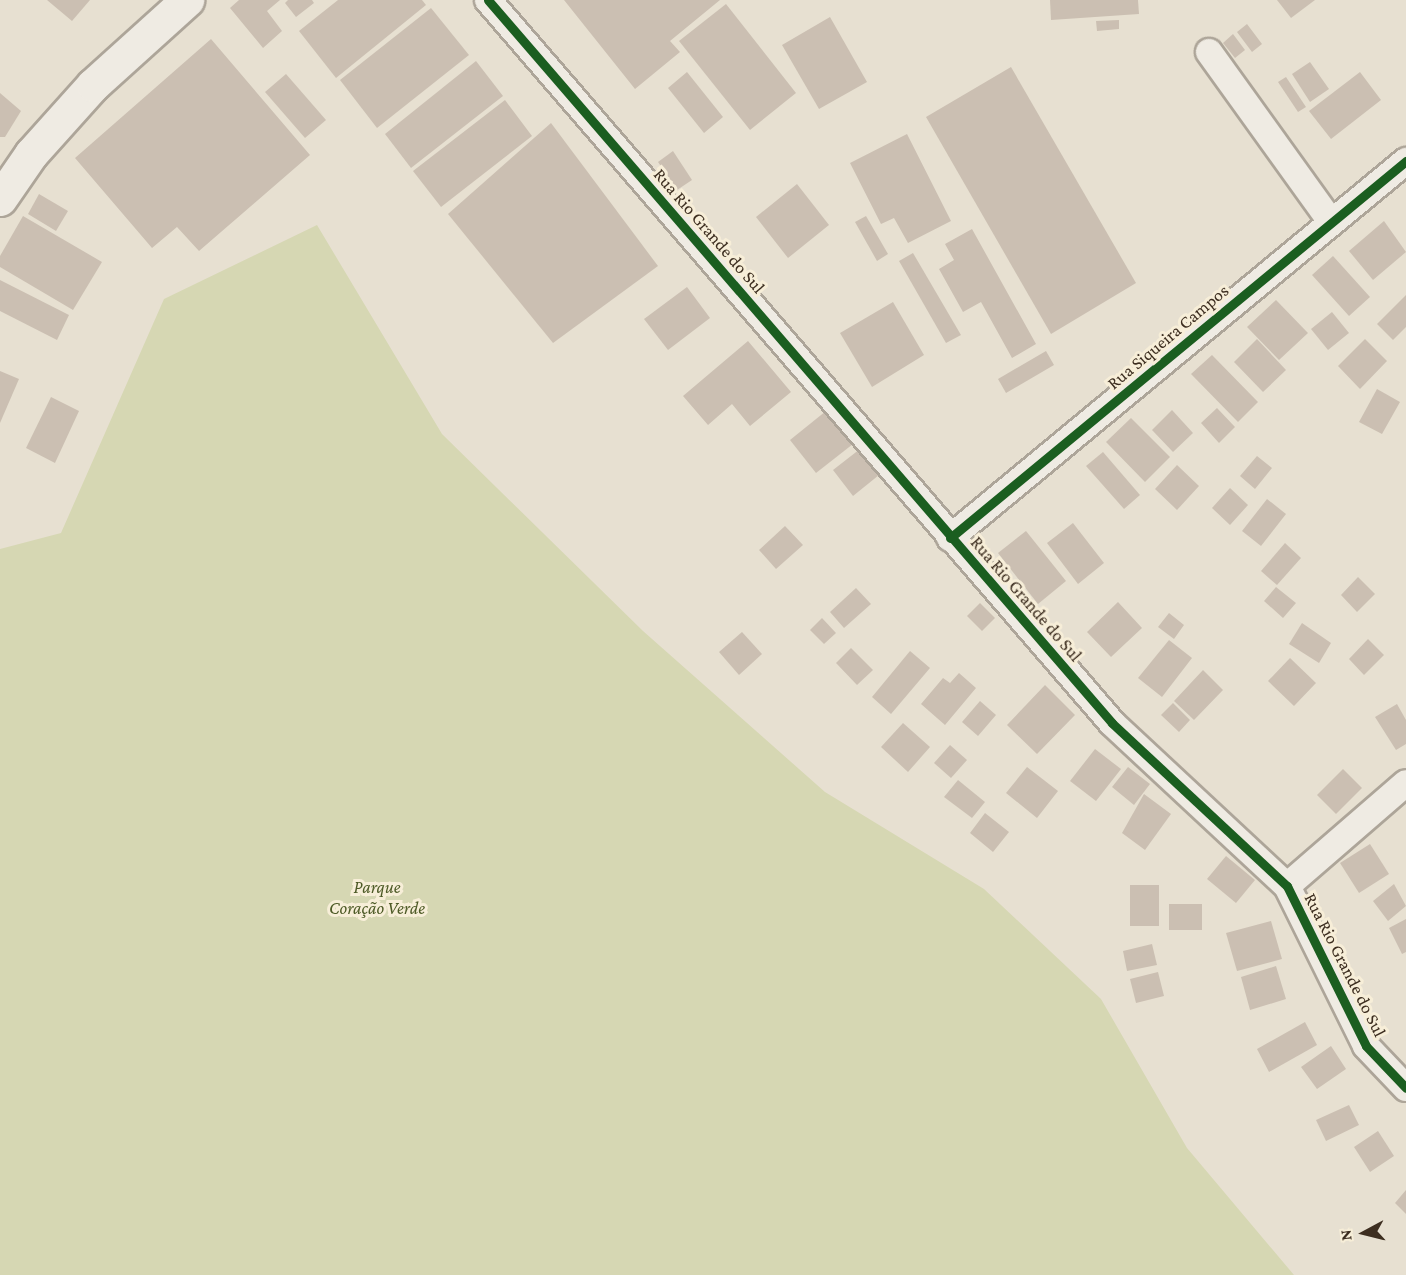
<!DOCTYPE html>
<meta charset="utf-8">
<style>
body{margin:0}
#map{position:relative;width:1406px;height:1275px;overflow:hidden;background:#e7e0d1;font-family:"Crimson Pro",serif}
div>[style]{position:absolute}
.green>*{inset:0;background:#d6d7b3}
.building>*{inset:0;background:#cbbfb2}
.roads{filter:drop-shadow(2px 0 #ada599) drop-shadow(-2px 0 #ada599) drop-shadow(0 2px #ada599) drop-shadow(0 -2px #ada599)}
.minor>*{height:26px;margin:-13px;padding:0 13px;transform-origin:13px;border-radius:13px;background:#efebe3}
.secondary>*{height:33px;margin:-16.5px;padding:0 16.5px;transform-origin:16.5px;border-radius:16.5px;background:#efebe3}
.cycleway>*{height:9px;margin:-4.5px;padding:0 4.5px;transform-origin:4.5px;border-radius:4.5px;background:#1b5e20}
span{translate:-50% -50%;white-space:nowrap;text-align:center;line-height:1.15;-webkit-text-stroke:6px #f7eed8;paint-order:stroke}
.street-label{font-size:18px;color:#3d2e20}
.park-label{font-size:18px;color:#4d5a26;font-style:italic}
.north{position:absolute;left:1334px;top:1203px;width:60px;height:60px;-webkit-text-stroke:4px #f7eed8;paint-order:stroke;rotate:263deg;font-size:16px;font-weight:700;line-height:24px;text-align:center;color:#3d2e20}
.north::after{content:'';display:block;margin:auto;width:21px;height:27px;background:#3d2e20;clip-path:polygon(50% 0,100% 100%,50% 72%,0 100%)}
</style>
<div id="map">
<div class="green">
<div style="clip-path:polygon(317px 225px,442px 434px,643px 631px,825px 792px,984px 889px,1101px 999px,1187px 1148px,1294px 1275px,0 1275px,0 549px,61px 533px,164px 299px)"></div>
</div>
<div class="building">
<div style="clip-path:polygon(47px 0,90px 0,72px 21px)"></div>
<div style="clip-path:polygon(239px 0,280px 0,267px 11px,282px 31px,263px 48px,230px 8px)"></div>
<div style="clip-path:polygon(288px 0,312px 0,314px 3px,296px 17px,285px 3px)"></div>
<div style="clip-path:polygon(338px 0,422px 0,426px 5px,336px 78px,299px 31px)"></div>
<div style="clip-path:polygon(564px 0,720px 0,670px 41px,680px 52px,635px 89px)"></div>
<div style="clip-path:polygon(1050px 0,1138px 0,1139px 14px,1051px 20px)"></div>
<div style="clip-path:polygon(1277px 0,1315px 0,1291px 18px)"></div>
<div style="clip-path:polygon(726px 4px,796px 93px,750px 130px,679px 41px)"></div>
<div style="clip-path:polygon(431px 8px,469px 55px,377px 128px,340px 80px)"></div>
<div style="clip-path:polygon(830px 17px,867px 82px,819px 109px,782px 45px)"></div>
<div style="clip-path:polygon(1119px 20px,1119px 29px,1097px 31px,1096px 21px)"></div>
<div style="clip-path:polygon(1247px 24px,1262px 44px,1252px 52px,1237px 32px)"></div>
<div style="clip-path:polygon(1233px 34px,1245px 50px,1235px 58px,1223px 43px)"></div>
<div style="clip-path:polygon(211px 39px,310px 155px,199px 251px,177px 227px,152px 248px,75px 158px)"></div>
<div style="clip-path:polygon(476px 61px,503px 96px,411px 168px,385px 134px)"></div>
<div style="clip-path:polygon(1310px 62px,1329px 89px,1310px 102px,1292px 74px)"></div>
<div style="clip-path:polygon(1011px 67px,1136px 283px,1051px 334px,926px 117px)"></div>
<div style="clip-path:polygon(687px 72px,723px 117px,704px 133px,668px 88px)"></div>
<div style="clip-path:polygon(1360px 72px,1381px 100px,1331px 139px,1309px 111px)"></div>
<div style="clip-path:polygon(286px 74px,326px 120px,305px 138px,265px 92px)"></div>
<div style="clip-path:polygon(1286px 77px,1306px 107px,1298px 112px,1278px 82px)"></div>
<div style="clip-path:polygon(0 93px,21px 111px,5px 137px,0 137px)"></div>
<div style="clip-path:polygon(505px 100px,532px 136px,441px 207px,413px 171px)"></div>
<div style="clip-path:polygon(551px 123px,658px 266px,553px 343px,448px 214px)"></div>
<div style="clip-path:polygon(907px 134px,951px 221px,908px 243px,894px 218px,881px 224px,850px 163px)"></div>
<div style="clip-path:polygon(673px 151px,692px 180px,677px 190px,658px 162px)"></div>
<div style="clip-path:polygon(797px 184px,829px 225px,788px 258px,756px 217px)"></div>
<div style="clip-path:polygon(39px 194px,68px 211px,56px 231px,28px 214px)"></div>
<div style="clip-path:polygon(23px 216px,102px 262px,73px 310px,0 267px,0 256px)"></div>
<div style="clip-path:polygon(866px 216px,888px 254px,877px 261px,855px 222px)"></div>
<div style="clip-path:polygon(1384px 221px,1406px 252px,1373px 280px,1349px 251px)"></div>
<div style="clip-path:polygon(972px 229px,1036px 344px,1012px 358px,981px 302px,963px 312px,939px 269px,954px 260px,945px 244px)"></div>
<div style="clip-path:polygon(913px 253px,961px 335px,946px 343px,899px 261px)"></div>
<div style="clip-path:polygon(1333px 256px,1370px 297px,1349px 316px,1312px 275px)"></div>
<div style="clip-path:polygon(0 280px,69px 315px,57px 340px,0 311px)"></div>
<div style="clip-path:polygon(687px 287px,710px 318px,668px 350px,644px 319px)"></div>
<div style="clip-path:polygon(1406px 295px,1406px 327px,1393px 340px,1377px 324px)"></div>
<div style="clip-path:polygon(1276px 300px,1308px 333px,1279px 360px,1247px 327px)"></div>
<div style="clip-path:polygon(893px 302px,924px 355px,872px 387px,840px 333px)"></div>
<div style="clip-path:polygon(1332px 312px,1349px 333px,1328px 350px,1311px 329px)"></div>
<div style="clip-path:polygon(1257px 339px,1286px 370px,1263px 392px,1234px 362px)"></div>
<div style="clip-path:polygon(1365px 339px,1387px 361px,1360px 389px,1338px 366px)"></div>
<div style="clip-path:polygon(748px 341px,791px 392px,750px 426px,732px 404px,708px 425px,683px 396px)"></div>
<div style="clip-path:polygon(1046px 351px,1054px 365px,1006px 393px,998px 379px)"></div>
<div style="clip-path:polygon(1212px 355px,1258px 402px,1238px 422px,1191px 374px)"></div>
<div style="clip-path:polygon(0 371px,19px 379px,0 423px)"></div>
<div style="clip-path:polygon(1377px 389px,1400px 402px,1382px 434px,1359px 422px)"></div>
<div style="clip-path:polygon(51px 397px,79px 411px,55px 463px,26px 448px)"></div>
<div style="clip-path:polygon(1217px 408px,1235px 427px,1219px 443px,1201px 423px)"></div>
<div style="clip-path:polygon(1172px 410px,1193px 433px,1173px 452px,1152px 430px)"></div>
<div style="clip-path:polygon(826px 411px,853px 444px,816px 473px,790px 440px)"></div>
<div style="clip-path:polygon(1131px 418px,1170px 457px,1145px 482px,1106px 442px)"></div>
<div style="clip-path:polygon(860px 449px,879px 475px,853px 496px,833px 470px)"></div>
<div style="clip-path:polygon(1103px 452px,1140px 495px,1124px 509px,1086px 466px)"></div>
<div style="clip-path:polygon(1257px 456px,1272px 468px,1255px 489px,1240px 476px)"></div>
<div style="clip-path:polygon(1177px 465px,1199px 486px,1177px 510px,1155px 489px)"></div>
<div style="clip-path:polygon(1230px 488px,1248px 505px,1230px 525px,1212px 508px)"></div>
<div style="clip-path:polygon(1267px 499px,1286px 514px,1261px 546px,1242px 531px)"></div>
<div style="clip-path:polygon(1073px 523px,1104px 563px,1078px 584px,1047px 543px)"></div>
<div style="clip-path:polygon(785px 526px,803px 545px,776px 569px,759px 550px)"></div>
<div style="clip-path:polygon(1026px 531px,1066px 581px,1038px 604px,998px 553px)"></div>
<div style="clip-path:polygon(1285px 543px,1301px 558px,1277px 585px,1261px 571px)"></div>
<div style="clip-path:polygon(1358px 577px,1375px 594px,1357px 612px,1341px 595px)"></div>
<div style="clip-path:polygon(1276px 587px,1296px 603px,1283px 618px,1264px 601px)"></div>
<div style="clip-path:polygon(856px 588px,871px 604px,844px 628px,830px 612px)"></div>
<div style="clip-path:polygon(1118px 602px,1142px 628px,1111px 657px,1087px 632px)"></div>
<div style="clip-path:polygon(980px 603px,995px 618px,982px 631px,967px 616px)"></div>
<div style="clip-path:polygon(1169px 613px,1184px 625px,1174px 639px,1158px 627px)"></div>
<div style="clip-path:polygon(822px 618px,836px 633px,824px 644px,810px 630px)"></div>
<div style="clip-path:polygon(1302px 623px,1331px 643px,1319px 663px,1289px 644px)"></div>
<div style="clip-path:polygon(742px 632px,762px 654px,739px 675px,719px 652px)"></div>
<div style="clip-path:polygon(1368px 639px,1384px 655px,1364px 675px,1349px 659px)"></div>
<div style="clip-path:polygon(1169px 640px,1192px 658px,1162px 697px,1138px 678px)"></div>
<div style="clip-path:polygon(851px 648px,873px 670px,857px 685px,836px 663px)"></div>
<div style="clip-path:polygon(910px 651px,930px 668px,891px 714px,872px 697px)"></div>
<div style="clip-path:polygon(1290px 658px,1316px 683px,1294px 706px,1268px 681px)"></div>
<div style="clip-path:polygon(1203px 670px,1223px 690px,1194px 720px,1174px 701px)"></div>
<div style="clip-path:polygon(959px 673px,976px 688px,945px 725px,921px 704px,943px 678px,950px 683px)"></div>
<div style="clip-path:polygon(1045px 685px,1075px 715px,1037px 754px,1007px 725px)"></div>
<div style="clip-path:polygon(980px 701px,996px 715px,978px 736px,962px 722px)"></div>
<div style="clip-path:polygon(1173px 703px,1190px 720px,1179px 732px,1161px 715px)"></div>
<div style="clip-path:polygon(1397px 704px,1406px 720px,1406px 744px,1396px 750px,1375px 717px)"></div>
<div style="clip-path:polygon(903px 723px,930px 747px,908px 772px,881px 747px)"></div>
<div style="clip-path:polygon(950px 745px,967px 760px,951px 778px,934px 763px)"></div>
<div style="clip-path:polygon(1095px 749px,1121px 769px,1096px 801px,1070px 781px)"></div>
<div style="clip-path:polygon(1027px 767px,1058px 791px,1037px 818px,1006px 793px)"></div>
<div style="clip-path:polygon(1128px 767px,1150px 784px,1134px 805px,1112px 787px)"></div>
<div style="clip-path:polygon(1343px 769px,1362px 788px,1336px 814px,1317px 795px)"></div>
<div style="clip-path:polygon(958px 780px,985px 802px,972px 818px,944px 797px)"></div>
<div style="clip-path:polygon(1144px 794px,1171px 814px,1145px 850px,1122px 833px)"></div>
<div style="clip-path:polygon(985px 813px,1009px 832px,993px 852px,970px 833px)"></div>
<div style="clip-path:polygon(1370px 844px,1389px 874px,1359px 893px,1340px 863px)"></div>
<div style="clip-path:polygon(1226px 856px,1255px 880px,1236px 903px,1207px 879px)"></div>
<div style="clip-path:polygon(1394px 884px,1406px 906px,1388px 921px,1373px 901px)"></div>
<div style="clip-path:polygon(1130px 885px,1159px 885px,1159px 926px,1130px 926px)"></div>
<div style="clip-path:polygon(1169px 904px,1202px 904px,1202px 930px,1169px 930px)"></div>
<div style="clip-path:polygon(1406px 919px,1406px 952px,1402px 954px,1389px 928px)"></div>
<div style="clip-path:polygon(1271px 921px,1282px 959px,1237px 971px,1226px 933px)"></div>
<div style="clip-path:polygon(1152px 944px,1157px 965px,1127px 971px,1123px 951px)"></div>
<div style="clip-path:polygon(1276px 966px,1286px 999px,1250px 1010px,1241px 977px)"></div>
<div style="clip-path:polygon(1158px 972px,1164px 996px,1136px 1003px,1130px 979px)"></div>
<div style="clip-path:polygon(1305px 1022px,1317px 1045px,1269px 1072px,1257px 1049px)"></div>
<div style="clip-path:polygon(1331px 1046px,1346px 1069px,1317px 1089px,1301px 1067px)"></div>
<div style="clip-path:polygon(1349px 1105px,1359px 1125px,1326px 1141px,1316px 1120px)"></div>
<div style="clip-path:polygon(1378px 1131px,1394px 1156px,1370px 1172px,1354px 1147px)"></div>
<div style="clip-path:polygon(1406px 1190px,1406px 1214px,1395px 1203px)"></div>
</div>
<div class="roads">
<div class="minor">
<div style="left:488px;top:0;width:955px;rotate:49.2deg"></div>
<div style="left:1112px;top:723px;width:239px;rotate:43deg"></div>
<div style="left:1287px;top:886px;width:178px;rotate:63.7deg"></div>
<div style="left:1366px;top:1046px;width:58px;rotate:46.4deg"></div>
<div style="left:1209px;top:52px;width:209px;rotate:54.3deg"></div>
<div style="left:950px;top:538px;width:592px;rotate:-39.58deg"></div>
<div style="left:1287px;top:886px;width:157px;rotate:-40.9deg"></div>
</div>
<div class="secondary">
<div style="left:0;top:199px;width:55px;rotate:-55.4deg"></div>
<div style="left:31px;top:154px;width:93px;rotate:-48.1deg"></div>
<div style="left:93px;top:85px;width:127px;rotate:-42.1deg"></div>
</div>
</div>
<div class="cycleway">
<div style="left:488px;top:0;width:955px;rotate:49.2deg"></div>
<div style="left:1112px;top:723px;width:239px;rotate:43deg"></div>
<div style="left:1287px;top:886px;width:178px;rotate:63.7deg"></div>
<div style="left:1366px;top:1046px;width:58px;rotate:46.4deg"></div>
<div style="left:950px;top:538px;width:592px;rotate:-39.58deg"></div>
</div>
<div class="street-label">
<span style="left:709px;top:231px;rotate:49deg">Rua Rio Grande do Sul</span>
<span style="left:1168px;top:337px;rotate:-40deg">Rua Siqueira Campos</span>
<span style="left:1026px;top:599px;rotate:49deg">Rua Rio Grande do Sul</span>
<span style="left:1345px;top:965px;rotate:63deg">Rua Rio Grande do Sul</span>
</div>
<div class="park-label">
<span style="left:377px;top:898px">Parque<br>Coração Verde</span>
</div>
<div class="north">N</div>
</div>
